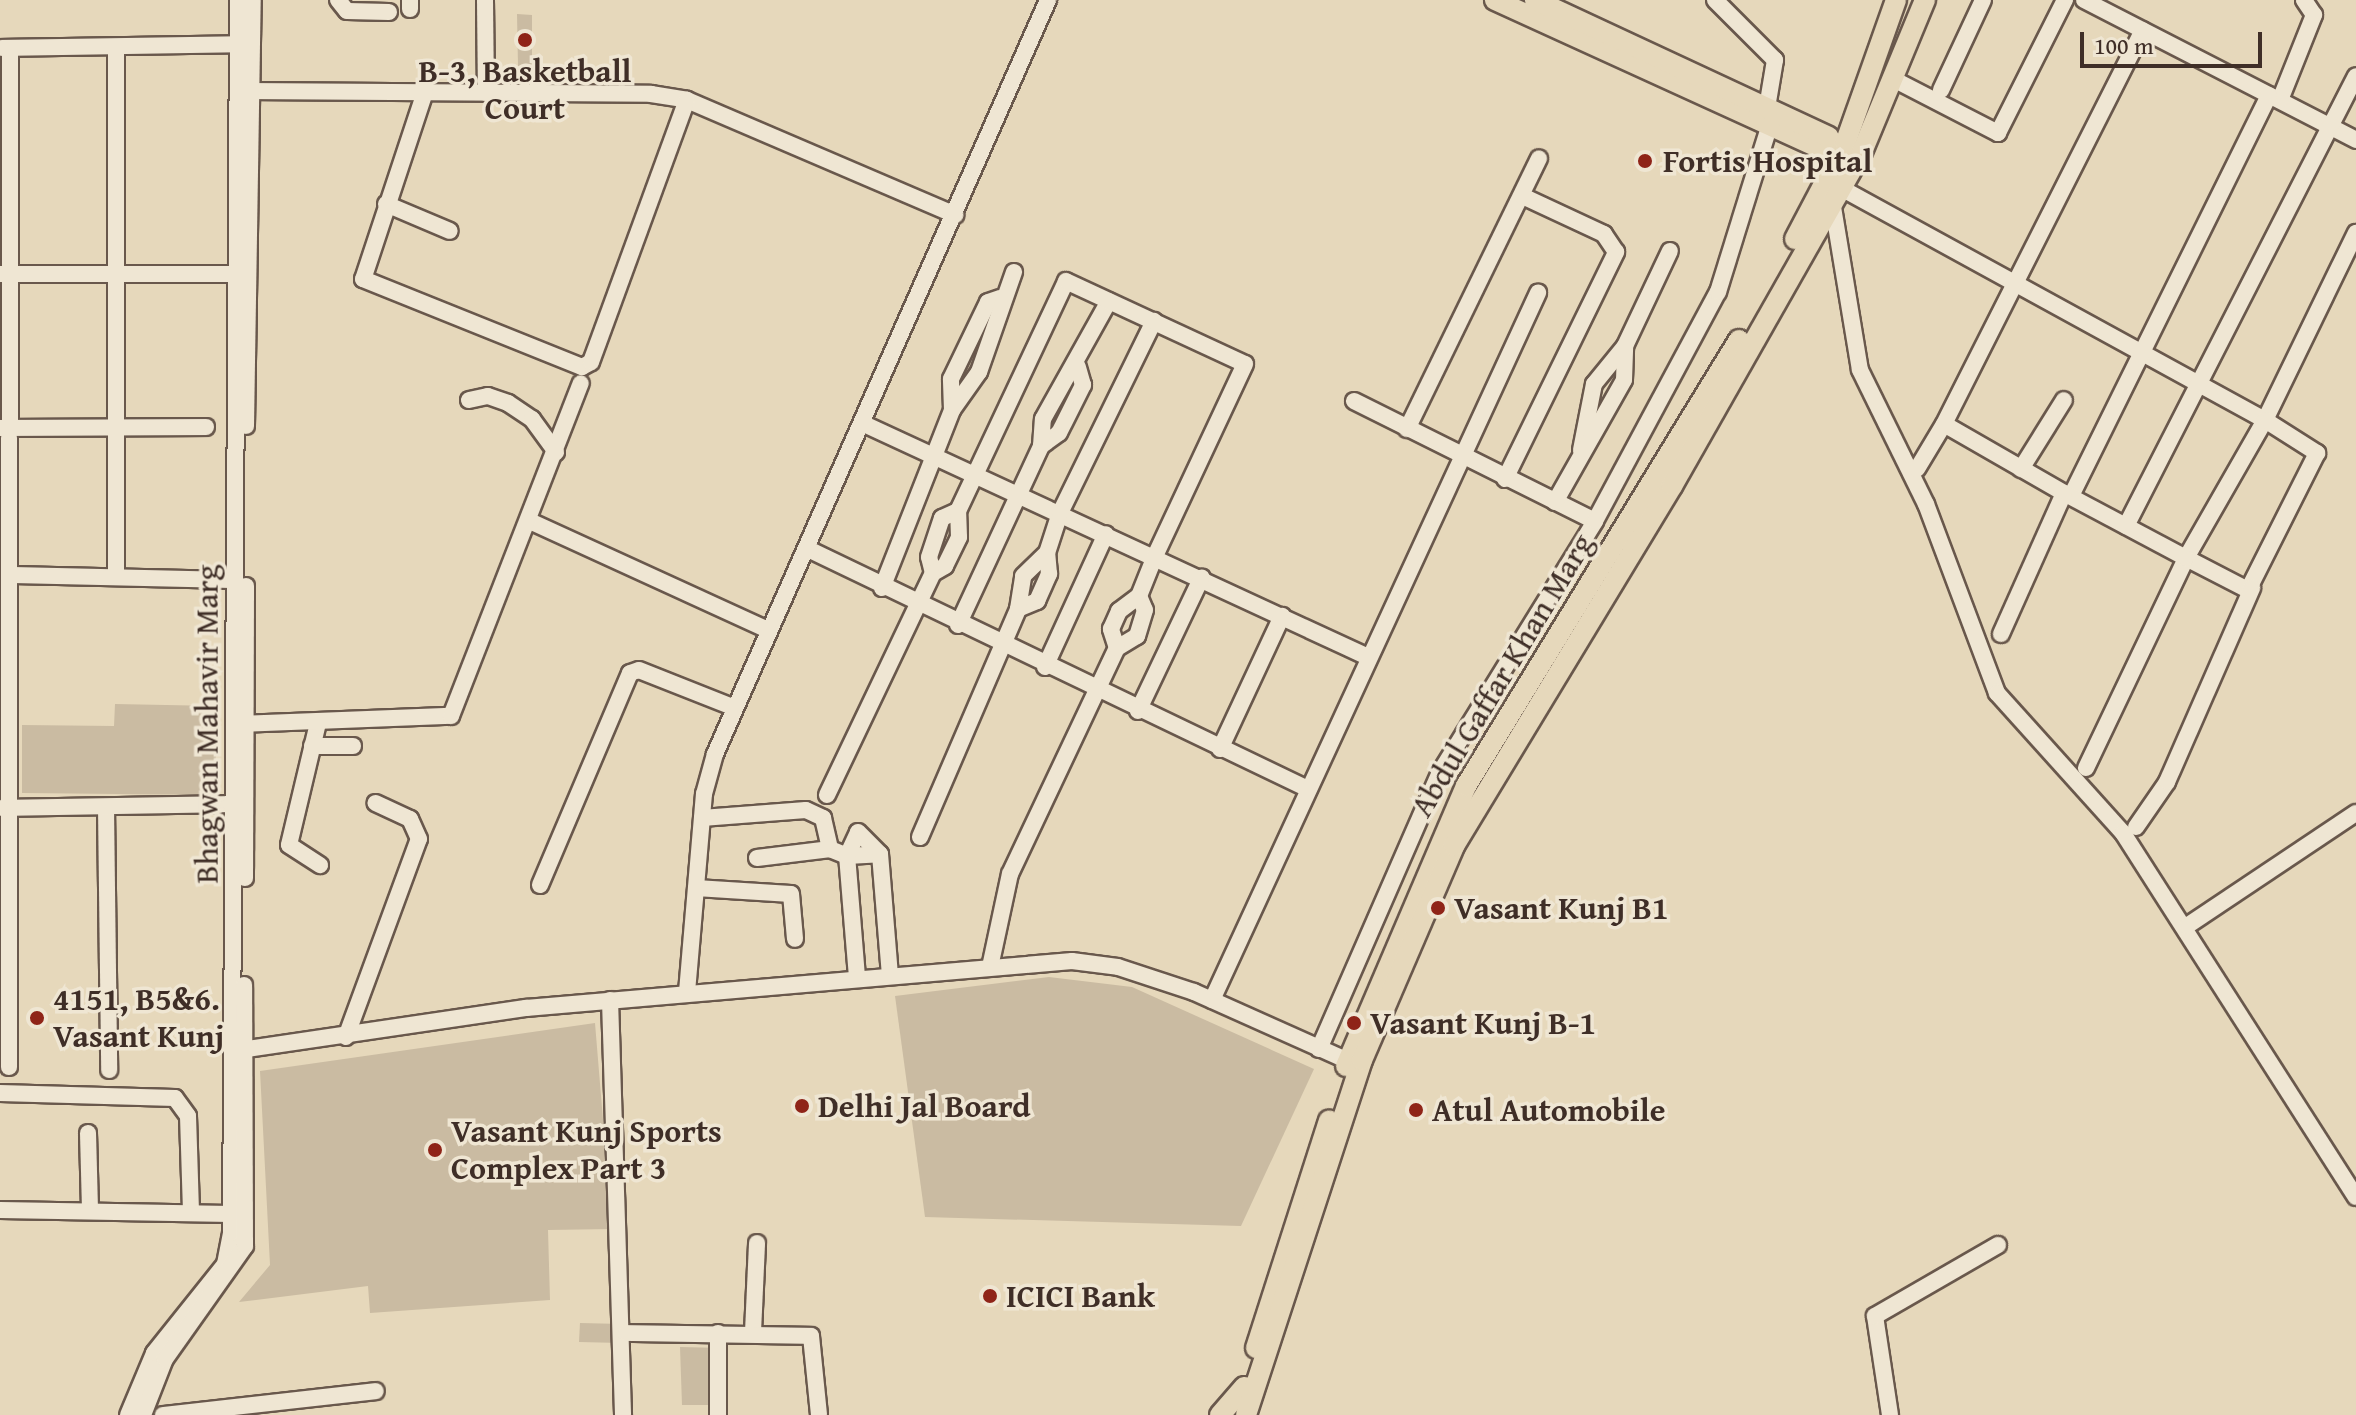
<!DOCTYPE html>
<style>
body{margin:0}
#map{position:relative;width:2356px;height:1415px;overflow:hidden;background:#e6d8bb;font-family:"Gentium Book Plus",serif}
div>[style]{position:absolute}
.green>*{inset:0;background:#cabba2}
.roads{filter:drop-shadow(2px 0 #69584c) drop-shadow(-2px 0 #69584c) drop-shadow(0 2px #69584c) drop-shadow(0 -2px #69584c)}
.minor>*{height:16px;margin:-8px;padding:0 8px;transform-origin:8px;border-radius:8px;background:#efe6d3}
.major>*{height:20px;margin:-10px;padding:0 10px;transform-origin:10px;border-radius:10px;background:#e6d8bb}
.dots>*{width:22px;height:22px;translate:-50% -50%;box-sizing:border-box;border:4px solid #efe6d3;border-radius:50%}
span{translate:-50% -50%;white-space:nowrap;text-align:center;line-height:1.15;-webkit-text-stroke:7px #efe6d3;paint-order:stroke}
.poi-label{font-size:32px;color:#3f2e27;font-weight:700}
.left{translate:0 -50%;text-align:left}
.street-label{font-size:32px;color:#3f2e27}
.scale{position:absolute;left:2080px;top:32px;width:182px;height:36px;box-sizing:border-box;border:4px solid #3f2e27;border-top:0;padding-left:10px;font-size:24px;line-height:28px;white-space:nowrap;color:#3f2e27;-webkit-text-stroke:6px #efe6d3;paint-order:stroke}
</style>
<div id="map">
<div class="green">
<div style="clip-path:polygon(517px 14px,532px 15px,532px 66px,518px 66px)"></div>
<div style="clip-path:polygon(998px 293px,1000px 311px,965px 393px,951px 386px)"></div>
<div style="clip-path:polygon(0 442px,2px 793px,0 793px)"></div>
<div style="clip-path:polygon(115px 704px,217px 706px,215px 795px,22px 793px,22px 725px,114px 726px)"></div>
<div style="clip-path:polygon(1049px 977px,1132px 987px,1314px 1069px,1241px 1226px,925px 1217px,895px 996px)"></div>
<div style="clip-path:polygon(595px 1023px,612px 1229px,548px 1230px,550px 1300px,370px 1313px,368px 1286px,239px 1302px,270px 1265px,260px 1071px)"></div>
<div style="clip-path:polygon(580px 1323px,622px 1324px,621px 1343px,579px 1342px)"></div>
<div style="clip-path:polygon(680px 1347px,723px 1348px,724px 1405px,682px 1405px)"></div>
</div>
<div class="roads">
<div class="minor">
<div style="left:338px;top:0;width:14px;rotate:51deg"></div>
<div style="left:347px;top:11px;width:42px;rotate:1.4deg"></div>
<div style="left:410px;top:0;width:9px;rotate:90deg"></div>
<div style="left:485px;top:0;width:93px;rotate:89.4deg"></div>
<div style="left:1715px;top:0;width:85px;rotate:45deg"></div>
<div style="left:1775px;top:60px;width:49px;rotate:99.5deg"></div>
<div style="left:2084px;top:0;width:306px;rotate:27.2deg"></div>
<div style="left:2px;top:48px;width:244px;rotate:-0.9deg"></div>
<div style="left:116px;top:48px;width:529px;rotate:90deg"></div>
<div style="left:1895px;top:80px;width:116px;rotate:27.2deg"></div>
<div style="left:1998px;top:133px;width:149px;rotate:-63.3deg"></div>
<div style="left:1941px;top:90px;width:99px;rotate:-65deg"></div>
<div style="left:245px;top:91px;width:406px;rotate:0.4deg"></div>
<div style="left:651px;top:94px;width:36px;rotate:9deg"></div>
<div style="left:687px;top:100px;width:292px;rotate:23.2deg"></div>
<div style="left:425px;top:92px;width:197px;rotate:108.3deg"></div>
<div style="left:363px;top:279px;width:236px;rotate:21.9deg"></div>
<div style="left:582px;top:367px;width:10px;rotate:-29deg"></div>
<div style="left:591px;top:362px;width:279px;rotate:-69.9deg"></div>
<div style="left:2280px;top:100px;width:92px;rotate:-68.2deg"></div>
<div style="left:2314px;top:15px;width:18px;rotate:-124deg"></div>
<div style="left:1841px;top:188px;width:483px;rotate:28.7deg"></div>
<div style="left:2265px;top:420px;width:208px;rotate:-64.1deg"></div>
<div style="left:1832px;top:201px;width:171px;rotate:80.6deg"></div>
<div style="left:1860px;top:370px;width:149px;rotate:63.8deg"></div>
<div style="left:1926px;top:504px;width:202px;rotate:69.4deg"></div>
<div style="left:1997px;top:693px;width:188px;rotate:48deg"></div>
<div style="left:2123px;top:833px;width:432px;rotate:57.4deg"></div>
<div style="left:386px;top:204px;width:69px;rotate:22.9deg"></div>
<div style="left:0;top:274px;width:242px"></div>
<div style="left:469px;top:400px;width:19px;rotate:-12deg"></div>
<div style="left:488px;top:396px;width:21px;rotate:19deg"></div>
<div style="left:508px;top:403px;width:29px;rotate:34deg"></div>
<div style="left:532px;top:419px;width:41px;rotate:54deg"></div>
<div style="left:1354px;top:401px;width:269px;rotate:26.5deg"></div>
<div style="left:952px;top:410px;width:31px;rotate:-92deg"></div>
<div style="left:951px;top:379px;width:85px;rotate:-64.3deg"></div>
<div style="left:988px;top:302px;width:13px;rotate:-18deg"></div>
<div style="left:864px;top:424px;width:555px;rotate:24.81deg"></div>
<div style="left:246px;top:426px;width:426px;rotate:-89.1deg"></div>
<div style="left:0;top:428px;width:206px;rotate:-0.3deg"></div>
<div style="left:10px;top:429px;width:381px;rotate:-90deg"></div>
<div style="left:1407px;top:429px;width:301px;rotate:-64deg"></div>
<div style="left:1041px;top:446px;width:22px;rotate:-36deg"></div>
<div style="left:1059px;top:433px;width:54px;rotate:-63.4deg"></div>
<div style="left:1083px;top:385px;width:19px;rotate:-106deg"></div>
<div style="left:1581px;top:450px;width:67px;rotate:-78.9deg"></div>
<div style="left:1594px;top:384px;width:49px;rotate:-50.8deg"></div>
<div style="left:1625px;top:346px;width:105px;rotate:-64.7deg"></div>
<div style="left:1917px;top:469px;width:52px;rotate:-59deg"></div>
<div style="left:2021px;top:469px;width:81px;rotate:-58.1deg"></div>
<div style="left:1505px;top:479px;width:253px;rotate:-63.9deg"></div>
<div style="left:1616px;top:252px;width:22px;rotate:-124deg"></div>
<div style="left:1604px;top:234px;width:90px;rotate:-155.1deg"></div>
<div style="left:2071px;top:496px;width:447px;rotate:-63.7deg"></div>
<div style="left:1555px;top:502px;width:140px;rotate:-60.5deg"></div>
<div style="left:1624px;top:380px;width:34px;rotate:-88deg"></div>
<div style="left:532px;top:522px;width:260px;rotate:24.6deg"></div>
<div style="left:2126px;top:526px;width:505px;rotate:-62.93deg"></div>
<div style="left:808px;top:549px;width:555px;rotate:25.64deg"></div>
<div style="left:933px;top:573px;width:16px;rotate:-104deg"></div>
<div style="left:929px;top:557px;width:41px;rotate:-71.6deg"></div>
<div style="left:942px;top:518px;width:17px;rotate:-24deg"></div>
<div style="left:10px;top:575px;width:225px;rotate:1.3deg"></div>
<div style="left:882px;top:588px;width:191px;rotate:-68.5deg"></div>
<div style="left:952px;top:410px;width:47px;rotate:-54.6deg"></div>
<div style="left:979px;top:372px;width:106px;rotate:-70.7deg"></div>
<div style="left:1018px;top:609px;width:21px;rotate:-23deg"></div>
<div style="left:1037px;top:601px;width:30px;rotate:-66deg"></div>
<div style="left:1049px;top:574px;width:21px;rotate:-95deg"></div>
<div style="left:1047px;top:553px;width:42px;rotate:-72deg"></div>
<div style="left:1060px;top:513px;width:214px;rotate:-63.9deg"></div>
<div style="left:958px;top:625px;width:197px;rotate:-65.1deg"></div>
<div style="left:1041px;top:446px;width:27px;rotate:-86deg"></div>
<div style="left:1043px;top:419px;width:135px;rotate:-60.8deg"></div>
<div style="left:2001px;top:634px;width:154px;rotate:-65.9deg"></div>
<div style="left:1045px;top:667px;width:146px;rotate:-65.4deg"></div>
<div style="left:1138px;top:711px;width:148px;rotate:-64.5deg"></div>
<div style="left:318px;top:723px;width:125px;rotate:103.4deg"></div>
<div style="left:289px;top:845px;width:37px;rotate:33deg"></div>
<div style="left:239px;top:724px;width:212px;rotate:-2.2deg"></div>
<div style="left:451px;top:716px;width:357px;rotate:-68.7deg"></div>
<div style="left:312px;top:746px;width:41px"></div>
<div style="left:1220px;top:749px;width:147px;rotate:-65deg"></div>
<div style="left:2086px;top:768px;width:233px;rotate:-64.5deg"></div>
<div style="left:2186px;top:558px;width:159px;rotate:-60.2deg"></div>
<div style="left:2265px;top:420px;width:62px;rotate:32.4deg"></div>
<div style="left:2317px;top:453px;width:153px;rotate:116.7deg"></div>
<div style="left:2248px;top:590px;width:70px;rotate:-152.7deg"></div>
<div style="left:2186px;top:558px;width:138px;rotate:-152deg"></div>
<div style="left:2064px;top:493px;width:138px;rotate:-150.1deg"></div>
<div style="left:1944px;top:424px;width:441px;rotate:-63.2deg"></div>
<div style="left:827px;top:795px;width:246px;rotate:-64.5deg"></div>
<div style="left:933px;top:573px;width:14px;rotate:-30deg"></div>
<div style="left:945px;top:566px;width:32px;rotate:-64deg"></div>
<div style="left:959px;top:537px;width:26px;rotate:-92deg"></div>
<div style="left:958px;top:511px;width:254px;rotate:-64.8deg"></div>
<div style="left:1066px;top:281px;width:197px;rotate:24.9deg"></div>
<div style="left:1245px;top:364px;width:212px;rotate:115.1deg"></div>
<div style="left:1155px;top:556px;width:43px;rotate:111.8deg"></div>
<div style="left:1139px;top:596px;width:15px;rotate:67deg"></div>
<div style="left:1145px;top:610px;width:27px;rotate:107deg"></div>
<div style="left:1137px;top:636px;width:23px;rotate:149deg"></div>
<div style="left:106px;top:807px;width:263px;rotate:89.3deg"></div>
<div style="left:2px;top:808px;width:240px;rotate:-1deg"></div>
<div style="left:702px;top:818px;width:104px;rotate:-4.4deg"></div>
<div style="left:806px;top:810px;width:19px;rotate:25deg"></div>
<div style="left:823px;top:818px;width:32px;rotate:77deg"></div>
<div style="left:2136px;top:827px;width:55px;rotate:-55.4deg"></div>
<div style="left:2167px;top:782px;width:212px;rotate:-66.3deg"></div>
<div style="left:920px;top:837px;width:248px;rotate:-66.7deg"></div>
<div style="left:1018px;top:609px;width:33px;rotate:-81deg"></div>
<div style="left:1023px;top:576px;width:33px;rotate:-44deg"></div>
<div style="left:757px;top:858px;width:74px;rotate:-7deg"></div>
<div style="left:830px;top:849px;width:18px;rotate:22deg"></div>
<div style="left:847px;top:856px;width:33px;rotate:-3deg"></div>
<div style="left:245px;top:878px;width:292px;rotate:-89.8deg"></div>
<div style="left:540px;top:885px;width:230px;rotate:-67deg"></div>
<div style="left:630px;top:673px;width:9px;rotate:-18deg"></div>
<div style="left:639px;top:670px;width:103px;rotate:21.6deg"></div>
<div style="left:696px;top:888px;width:95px;rotate:3.6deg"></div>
<div style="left:791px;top:894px;width:45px;rotate:84.9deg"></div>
<div style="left:2187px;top:926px;width:203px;rotate:-33.8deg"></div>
<div style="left:990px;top:967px;width:95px;rotate:-77.9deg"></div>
<div style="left:1010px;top:874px;width:250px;rotate:-64.7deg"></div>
<div style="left:1117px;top:648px;width:20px;rotate:-108deg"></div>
<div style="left:1111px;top:629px;width:20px;rotate:-66deg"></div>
<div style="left:1119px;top:611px;width:25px;rotate:-37deg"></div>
<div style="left:857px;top:977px;width:121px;rotate:-94.7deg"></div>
<div style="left:847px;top:856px;width:26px;rotate:-65deg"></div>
<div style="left:858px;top:832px;width:31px;rotate:45deg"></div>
<div style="left:880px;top:854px;width:121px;rotate:85.3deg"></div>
<div style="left:687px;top:992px;width:199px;rotate:-85.1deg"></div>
<div style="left:704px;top:794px;width:41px;rotate:-74.6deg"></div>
<div style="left:715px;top:754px;width:824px;rotate:-66.17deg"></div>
<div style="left:610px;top:1000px;width:415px;rotate:88.2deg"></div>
<div style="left:1212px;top:1000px;width:779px;rotate:-65.25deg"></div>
<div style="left:346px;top:1037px;width:211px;rotate:-69.8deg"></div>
<div style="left:419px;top:839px;width:22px;rotate:-114deg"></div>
<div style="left:410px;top:819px;width:38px;rotate:-155deg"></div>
<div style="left:1319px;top:1049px;width:300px;rotate:-66.4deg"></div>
<div style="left:1439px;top:774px;width:297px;rotate:-58.3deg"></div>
<div style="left:1595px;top:521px;width:260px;rotate:-61.8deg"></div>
<div style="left:1718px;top:292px;width:173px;rotate:-72.8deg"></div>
<div style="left:234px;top:1051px;width:295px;rotate:-8.4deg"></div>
<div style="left:526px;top:1008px;width:548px;rotate:-4.92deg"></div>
<div style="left:1072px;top:961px;width:46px;rotate:7.4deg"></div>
<div style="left:1118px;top:967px;width:80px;rotate:18.2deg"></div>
<div style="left:1194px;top:992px;width:169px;rotate:24.1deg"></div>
<div style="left:9px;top:1067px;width:629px;rotate:-90deg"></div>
<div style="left:0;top:1093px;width:175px;rotate:1.6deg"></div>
<div style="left:175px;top:1098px;width:22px;rotate:54deg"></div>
<div style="left:188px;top:1116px;width:97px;rotate:88.2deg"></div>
<div style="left:88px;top:1133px;width:78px;rotate:88.5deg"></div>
<div style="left:0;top:1210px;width:231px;rotate:1deg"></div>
<div style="left:753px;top:1332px;width:89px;rotate:-87.4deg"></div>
<div style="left:626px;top:1333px;width:185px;rotate:0.9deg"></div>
<div style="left:811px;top:1336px;width:79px;rotate:84.2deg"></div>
<div style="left:128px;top:1415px;width:67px;rotate:-67.2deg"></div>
<div style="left:154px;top:1353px;width:114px;rotate:-51.4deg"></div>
<div style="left:225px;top:1264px;width:32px;rotate:-79deg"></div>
<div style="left:231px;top:1233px;width:1233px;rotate:-89.67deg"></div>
<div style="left:143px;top:1415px;width:60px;rotate:-68.6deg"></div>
<div style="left:165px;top:1359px;width:138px;rotate:-54.7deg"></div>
<div style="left:245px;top:1246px;width:261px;rotate:-90.2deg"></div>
<div style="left:163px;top:1415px;width:214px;rotate:-6.4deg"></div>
<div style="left:718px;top:1415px;width:82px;rotate:-90deg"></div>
<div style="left:1890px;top:1415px;width:100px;rotate:-98.6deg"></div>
<div style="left:1875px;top:1316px;width:142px;rotate:-30deg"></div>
</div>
<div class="major">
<div style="left:1495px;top:0;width:388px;rotate:24.5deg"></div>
<div style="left:1535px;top:0;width:324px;rotate:25deg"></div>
<div style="left:1795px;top:239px;width:107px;rotate:-62.2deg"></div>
<div style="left:1845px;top:144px;width:153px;rotate:-70.5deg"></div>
<div style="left:1346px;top:1066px;width:305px;rotate:-66.8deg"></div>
<div style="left:1466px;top:786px;width:523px;rotate:-58.53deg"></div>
<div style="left:1256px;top:1348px;width:239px;rotate:-72.2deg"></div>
<div style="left:1220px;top:1415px;width:37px;rotate:-49deg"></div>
<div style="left:1246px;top:1415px;width:373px;rotate:-71.9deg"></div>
<div style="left:1362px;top:1060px;width:233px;rotate:-66.7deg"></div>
<div style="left:1454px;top:846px;width:421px;rotate:-58.8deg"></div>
<div style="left:1672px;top:486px;width:384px;rotate:-60.4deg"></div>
<div style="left:1862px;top:152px;width:165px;rotate:-67.5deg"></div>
</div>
</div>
<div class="dots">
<div style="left:525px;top:40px;background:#8f2418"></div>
<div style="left:1645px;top:161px;background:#8f2418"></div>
<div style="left:1438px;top:908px;background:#8f2418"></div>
<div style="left:37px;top:1018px;background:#8f2418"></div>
<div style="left:1354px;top:1023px;background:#8f2418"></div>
<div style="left:802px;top:1106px;background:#8f2418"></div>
<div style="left:1416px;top:1110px;background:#8f2418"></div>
<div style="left:435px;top:1150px;background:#8f2418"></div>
<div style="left:990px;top:1296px;background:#8f2418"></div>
</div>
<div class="poi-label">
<span style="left:525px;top:90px">B-3, Basketball<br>Court</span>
<span class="left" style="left:1663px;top:161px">Fortis Hospital</span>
<span class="left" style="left:1454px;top:908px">Vasant Kunj B1</span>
<span class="left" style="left:53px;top:1018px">4151, B5&amp;6.<br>Vasant Kunj</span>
<span class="left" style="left:1370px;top:1023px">Vasant Kunj B-1</span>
<span class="left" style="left:818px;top:1106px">Delhi Jal Board</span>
<span class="left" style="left:1432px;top:1110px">Atul Automobile</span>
<span class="left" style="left:451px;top:1150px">Vasant Kunj Sports<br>Complex Part 3</span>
<span class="left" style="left:1006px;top:1296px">ICICI Bank</span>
</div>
<div class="street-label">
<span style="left:1502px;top:675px;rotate:-59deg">Abdul Gaffar Khan Marg</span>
<span style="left:207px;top:724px;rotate:-90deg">Bhagwan Mahavir Marg</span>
</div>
<div class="scale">100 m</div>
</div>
